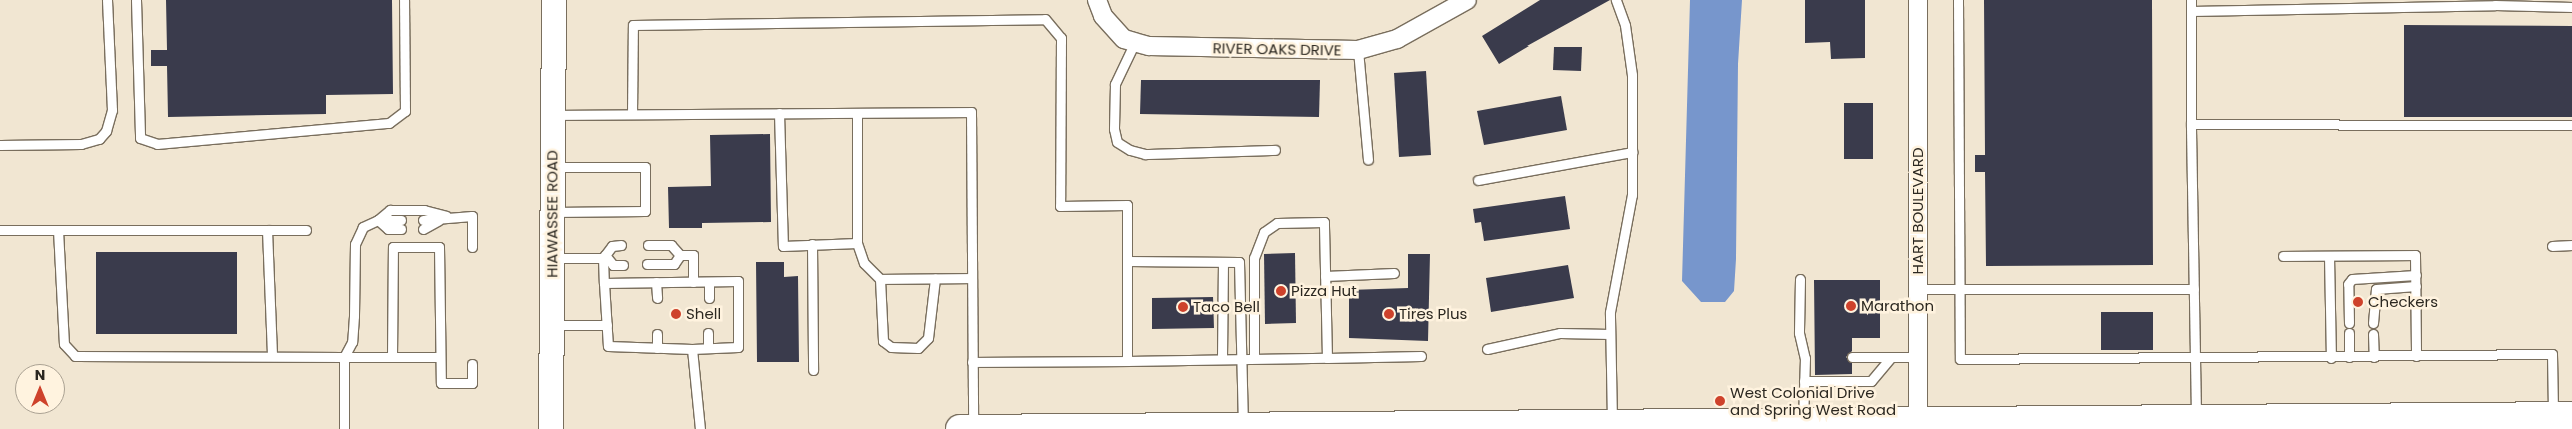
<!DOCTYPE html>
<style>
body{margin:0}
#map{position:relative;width:2572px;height:429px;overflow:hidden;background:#f1e6d2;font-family:Poppins,sans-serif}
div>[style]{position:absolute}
.water>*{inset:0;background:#7796cc}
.building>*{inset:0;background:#3a3b4c}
.roads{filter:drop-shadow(1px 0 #796e5d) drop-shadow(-1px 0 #796e5d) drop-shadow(0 1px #796e5d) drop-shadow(0 -1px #796e5d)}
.service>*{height:9px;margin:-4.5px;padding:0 4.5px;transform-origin:4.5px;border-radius:4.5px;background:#fff}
.minor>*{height:18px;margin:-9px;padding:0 9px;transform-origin:9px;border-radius:9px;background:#fff}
.secondary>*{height:24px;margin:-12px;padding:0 12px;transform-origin:12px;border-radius:12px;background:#fff}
.trunk>*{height:28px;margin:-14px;padding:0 14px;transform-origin:14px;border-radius:14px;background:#fff}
.dots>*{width:14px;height:14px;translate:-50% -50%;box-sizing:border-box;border:2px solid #fff3df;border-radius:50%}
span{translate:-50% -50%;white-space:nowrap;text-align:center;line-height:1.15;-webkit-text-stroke:5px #fff3df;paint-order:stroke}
.street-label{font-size:15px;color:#2c2821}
.poi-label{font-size:15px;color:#2c2821}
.left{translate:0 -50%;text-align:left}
.north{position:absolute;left:15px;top:364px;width:50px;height:50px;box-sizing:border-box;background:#fff3df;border:1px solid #aba293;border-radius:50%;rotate:0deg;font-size:14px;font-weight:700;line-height:20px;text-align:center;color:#2c2821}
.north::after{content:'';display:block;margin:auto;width:18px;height:22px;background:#ce422b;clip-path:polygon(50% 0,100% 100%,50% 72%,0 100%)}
</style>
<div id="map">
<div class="water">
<div style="clip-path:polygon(1690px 0,1742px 0,1738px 64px,1736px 259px,1734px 291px,1725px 302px,1701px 302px,1682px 281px)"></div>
</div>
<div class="building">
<div style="clip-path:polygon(166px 0,392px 0,393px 94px,326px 95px,326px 114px,168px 117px,167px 66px,151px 66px,151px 50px,167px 50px)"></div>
<div style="clip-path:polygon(1540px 0,1610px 0,1527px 46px,1529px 46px,1499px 64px,1482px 36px)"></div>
<div style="clip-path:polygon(1805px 0,1865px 0,1865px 58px,1831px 59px,1830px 42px,1805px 43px)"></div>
<div style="clip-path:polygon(1984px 0,2152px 0,2153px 265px,1986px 266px,1985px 172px,1975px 172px,1975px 155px,1985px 155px)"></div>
<div style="clip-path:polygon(2404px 25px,2572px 26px,2572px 117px,2404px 117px)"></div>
<div style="clip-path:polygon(1554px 47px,1582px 47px,1581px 71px,1553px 70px)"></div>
<div style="clip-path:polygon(1426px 71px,1431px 155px,1399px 157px,1394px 73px)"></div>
<div style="clip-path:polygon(1141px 80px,1320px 80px,1319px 117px,1140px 114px)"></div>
<div style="clip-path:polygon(1561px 96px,1567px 130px,1484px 145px,1477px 111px)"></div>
<div style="clip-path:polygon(1844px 103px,1873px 103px,1873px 159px,1844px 159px)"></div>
<div style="clip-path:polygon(770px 134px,771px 222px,702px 223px,702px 228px,669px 228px,668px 187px,711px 186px,710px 135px)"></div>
<div style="clip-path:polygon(1565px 196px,1570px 229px,1484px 241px,1481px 222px,1475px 223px,1473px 209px)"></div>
<div style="clip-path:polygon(96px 252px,237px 252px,237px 334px,96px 334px)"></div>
<div style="clip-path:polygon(1295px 253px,1296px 323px,1265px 324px,1264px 254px)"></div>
<div style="clip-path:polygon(1408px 254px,1430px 254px,1428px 341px,1349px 338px,1349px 290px,1408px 288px)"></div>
<div style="clip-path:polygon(756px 262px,784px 262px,784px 277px,798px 276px,799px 362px,757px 362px)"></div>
<div style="clip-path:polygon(1568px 265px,1574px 298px,1491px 312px,1486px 278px)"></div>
<div style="clip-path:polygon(1814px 280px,1880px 280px,1880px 338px,1852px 338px,1852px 351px,1846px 357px,1852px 363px,1852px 374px,1815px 375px)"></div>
<div style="clip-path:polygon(1213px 297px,1214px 328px,1152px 329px,1152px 298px)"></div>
<div style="clip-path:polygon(2101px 312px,2153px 312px,2153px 350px,2101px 350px)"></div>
</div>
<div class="roads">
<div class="service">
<div style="left:136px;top:0;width:138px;rotate:88.3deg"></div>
<div style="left:140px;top:138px;width:18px;rotate:19deg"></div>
<div style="left:157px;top:144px;width:233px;rotate:-5.2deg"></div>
<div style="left:389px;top:123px;width:20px;rotate:-37deg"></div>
<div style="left:405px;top:111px;width:111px;rotate:-90.5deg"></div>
<div style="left:1958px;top:0;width:359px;rotate:89.7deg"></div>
<div style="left:1960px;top:359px;width:592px;rotate:-0.48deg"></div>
<div style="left:2552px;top:354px;width:60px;rotate:89deg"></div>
<div style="left:2191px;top:0;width:124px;rotate:90deg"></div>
<div style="left:2191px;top:11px;width:304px;rotate:-1.1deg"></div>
<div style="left:2495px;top:5px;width:77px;rotate:1.5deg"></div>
<div style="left:1135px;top:42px;width:47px;rotate:115.5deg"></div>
<div style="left:1115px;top:84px;width:45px;rotate:91.3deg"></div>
<div style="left:1114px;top:129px;width:13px;rotate:77deg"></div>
<div style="left:1117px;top:142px;width:15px;rotate:32deg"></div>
<div style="left:1130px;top:150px;width:16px;rotate:15deg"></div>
<div style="left:1145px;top:154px;width:130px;rotate:-1.8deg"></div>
<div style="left:1358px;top:50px;width:110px;rotate:84.8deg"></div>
<div style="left:779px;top:113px;width:133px;rotate:88.3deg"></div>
<div style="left:783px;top:246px;width:74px;rotate:-2.3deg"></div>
<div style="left:857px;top:243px;width:21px;rotate:71deg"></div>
<div style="left:864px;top:263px;width:23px;rotate:45deg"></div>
<div style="left:880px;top:279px;width:92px;rotate:-0.6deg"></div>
<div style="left:632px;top:114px;width:89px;rotate:-89.4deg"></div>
<div style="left:633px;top:25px;width:412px;rotate:-0.8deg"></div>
<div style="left:1045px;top:19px;width:25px;rotate:50deg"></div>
<div style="left:1061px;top:38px;width:168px;rotate:90.3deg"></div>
<div style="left:1060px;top:206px;width:67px;rotate:-0.9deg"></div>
<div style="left:1127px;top:205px;width:156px;rotate:90deg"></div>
<div style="left:1127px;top:361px;width:200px;rotate:-0.9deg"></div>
<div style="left:1327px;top:358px;width:136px;rotate:-91.3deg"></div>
<div style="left:1324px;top:222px;width:47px;rotate:178.8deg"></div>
<div style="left:1277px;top:223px;width:16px;rotate:145deg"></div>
<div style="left:1264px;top:232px;width:28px;rotate:111deg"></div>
<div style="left:1254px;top:258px;width:99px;rotate:90deg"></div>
<div style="left:553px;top:115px;width:418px;rotate:-0.4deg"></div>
<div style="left:971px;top:112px;width:314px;rotate:89.6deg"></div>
<div style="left:0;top:145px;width:81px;rotate:-0.7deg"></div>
<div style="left:81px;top:144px;width:19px;rotate:-16deg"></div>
<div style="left:99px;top:139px;width:11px;rotate:-49deg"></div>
<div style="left:106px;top:131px;width:22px;rotate:-74deg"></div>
<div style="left:112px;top:110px;width:110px;rotate:-92.6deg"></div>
<div style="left:1478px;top:180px;width:157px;rotate:-10.3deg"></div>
<div style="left:552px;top:212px;width:93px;rotate:-0.6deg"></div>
<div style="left:645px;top:211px;width:44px;rotate:-90deg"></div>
<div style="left:645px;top:167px;width:90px;rotate:180deg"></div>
<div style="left:401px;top:220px;width:23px;rotate:180deg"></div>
<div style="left:378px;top:220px;width:17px;rotate:155deg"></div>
<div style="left:363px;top:227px;width:19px;rotate:115deg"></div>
<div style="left:355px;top:244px;width:72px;rotate:90.8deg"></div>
<div style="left:354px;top:316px;width:26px;rotate:94deg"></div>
<div style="left:352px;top:342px;width:17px;rotate:118deg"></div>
<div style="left:344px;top:357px;width:96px"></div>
<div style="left:423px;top:220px;width:49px;rotate:-4.7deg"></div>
<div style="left:472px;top:216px;width:31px;rotate:90deg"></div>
<div style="left:401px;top:229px;width:13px;rotate:180deg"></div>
<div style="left:388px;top:229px;width:13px;rotate:-138deg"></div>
<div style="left:378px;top:220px;width:16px;rotate:-40deg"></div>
<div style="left:390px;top:210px;width:34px"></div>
<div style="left:424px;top:210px;width:23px;rotate:15deg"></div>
<div style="left:423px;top:229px;width:18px;rotate:-29deg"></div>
<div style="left:0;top:230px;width:306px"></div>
<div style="left:58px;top:230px;width:114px;rotate:87deg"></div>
<div style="left:64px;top:344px;width:16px;rotate:47deg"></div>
<div style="left:75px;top:356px;width:269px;rotate:0.2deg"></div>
<div style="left:344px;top:357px;width:72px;rotate:90deg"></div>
<div style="left:267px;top:230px;width:125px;rotate:87.7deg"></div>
<div style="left:857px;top:243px;width:130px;rotate:-90deg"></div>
<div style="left:812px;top:244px;width:126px;rotate:89.5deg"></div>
<div style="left:648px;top:245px;width:23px"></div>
<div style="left:671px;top:245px;width:13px;rotate:48deg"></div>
<div style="left:680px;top:255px;width:13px"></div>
<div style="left:693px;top:255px;width:27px;rotate:90deg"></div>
<div style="left:2552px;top:246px;width:20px;rotate:-3deg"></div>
<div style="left:605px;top:255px;width:13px;rotate:51deg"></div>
<div style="left:613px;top:265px;width:10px"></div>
<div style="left:2283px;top:256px;width:132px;rotate:-0.4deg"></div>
<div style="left:2415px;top:255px;width:101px;rotate:89.4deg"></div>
<div style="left:2329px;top:256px;width:102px;rotate:88.9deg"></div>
<div style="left:552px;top:258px;width:51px"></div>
<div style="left:603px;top:258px;width:25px;rotate:88deg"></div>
<div style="left:603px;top:258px;width:15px;rotate:-53deg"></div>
<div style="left:612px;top:246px;width:9px;rotate:-6deg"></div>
<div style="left:1128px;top:261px;width:111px;rotate:0.5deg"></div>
<div style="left:1239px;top:262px;width:161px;rotate:88.6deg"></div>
<div style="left:647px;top:264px;width:27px"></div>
<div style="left:674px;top:264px;width:11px;rotate:-56deg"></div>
<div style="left:1325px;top:276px;width:69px;rotate:-2.5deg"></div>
<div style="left:880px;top:279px;width:62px;rotate:87.2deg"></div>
<div style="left:883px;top:341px;width:10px;rotate:37deg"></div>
<div style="left:891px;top:347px;width:27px;rotate:2deg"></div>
<div style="left:918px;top:348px;width:14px;rotate:-45deg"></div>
<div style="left:928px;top:338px;width:60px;rotate:-83.3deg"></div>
<div style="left:1800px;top:279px;width:54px;rotate:91.1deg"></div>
<div style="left:1799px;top:333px;width:26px;rotate:77deg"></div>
<div style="left:1805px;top:358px;width:62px;rotate:91.8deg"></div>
<div style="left:656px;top:282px;width:16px;rotate:86deg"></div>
<div style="left:1918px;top:289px;width:276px"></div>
<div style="left:709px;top:298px;width:16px;rotate:-90deg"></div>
<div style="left:2349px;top:323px;width:39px;rotate:-91deg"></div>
<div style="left:2348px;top:284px;width:6px;rotate:-51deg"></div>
<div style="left:2352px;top:279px;width:64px;rotate:-3.6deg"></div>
<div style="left:2373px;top:323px;width:34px;rotate:-85deg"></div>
<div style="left:2376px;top:289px;width:40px;rotate:-4.3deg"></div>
<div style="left:552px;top:325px;width:55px"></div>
<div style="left:2349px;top:333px;width:24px;rotate:90deg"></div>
<div style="left:657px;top:334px;width:14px;rotate:90deg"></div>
<div style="left:2373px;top:334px;width:23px;rotate:88deg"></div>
<div style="left:708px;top:348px;width:15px;rotate:-90deg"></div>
<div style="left:692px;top:349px;width:46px;rotate:-2.5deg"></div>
<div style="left:738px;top:347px;width:66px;rotate:-90deg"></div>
<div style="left:738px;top:281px;width:134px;rotate:179.1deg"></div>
<div style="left:604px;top:283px;width:63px;rotate:86.4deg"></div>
<div style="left:608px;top:346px;width:84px;rotate:2deg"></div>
<div style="left:692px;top:349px;width:80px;rotate:84.3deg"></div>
<div style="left:1487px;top:349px;width:75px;rotate:-12.4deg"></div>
<div style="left:1560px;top:333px;width:50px;rotate:1.1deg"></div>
<div style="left:392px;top:357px;width:110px;rotate:-89.5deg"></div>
<div style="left:393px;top:247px;width:46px"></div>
<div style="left:439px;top:247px;width:136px;rotate:89.2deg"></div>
<div style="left:441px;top:383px;width:31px"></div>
<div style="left:472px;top:383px;width:19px;rotate:-90deg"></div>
<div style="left:1222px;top:357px;width:94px;rotate:-89.4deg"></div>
<div style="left:1852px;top:357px;width:39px"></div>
<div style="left:1327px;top:358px;width:94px;rotate:-1.2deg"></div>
<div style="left:972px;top:362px;width:155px;rotate:-0.4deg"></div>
<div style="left:1804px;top:381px;width:67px"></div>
<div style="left:1871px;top:381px;width:31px;rotate:-50deg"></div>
<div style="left:1891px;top:357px;width:27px"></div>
<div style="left:2196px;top:415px;width:291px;rotate:-91deg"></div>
<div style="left:2191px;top:124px;width:381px;rotate:0.2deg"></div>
<div style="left:1612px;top:421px;width:109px;rotate:-91.1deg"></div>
<div style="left:1610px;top:312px;width:119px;rotate:-79.4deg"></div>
<div style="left:1632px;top:195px;width:120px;rotate:-90deg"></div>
<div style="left:1632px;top:75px;width:50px;rotate:-98deg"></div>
<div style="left:1625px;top:25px;width:27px;rotate:-110deg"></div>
</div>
<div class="minor">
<div style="left:1097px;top:0;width:17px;rotate:69deg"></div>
<div style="left:1103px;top:16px;width:31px;rotate:48deg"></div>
<div style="left:1124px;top:39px;width:26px;rotate:16deg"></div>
<div style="left:1149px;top:46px;width:209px;rotate:1.1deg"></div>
<div style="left:1358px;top:50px;width:41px;rotate:-15.8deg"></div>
<div style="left:1397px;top:39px;width:80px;rotate:-29.1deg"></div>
<div style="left:1918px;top:423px;width:423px;rotate:-90deg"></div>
</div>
<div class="secondary">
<div style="left:551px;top:429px;width:429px;rotate:-89.6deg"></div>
</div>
<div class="trunk">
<div style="left:960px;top:429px;width:1612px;rotate:-0.46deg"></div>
</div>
</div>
<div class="dots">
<div style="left:1281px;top:291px;background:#ce422b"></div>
<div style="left:2358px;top:302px;background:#ce422b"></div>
<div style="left:1851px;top:306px;background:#ce422b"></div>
<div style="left:1183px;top:307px;background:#ce422b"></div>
<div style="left:676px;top:314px;background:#ce422b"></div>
<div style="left:1389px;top:314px;background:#ce422b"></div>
<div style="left:1720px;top:401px;background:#ce422b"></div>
</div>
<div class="street-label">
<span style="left:1277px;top:49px;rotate:1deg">RIVER OAKS DRIVE</span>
<span style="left:1918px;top:211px;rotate:-90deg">HART BOULEVARD</span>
<span style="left:552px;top:214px;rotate:-90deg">HIAWASSEE ROAD</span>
</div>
<div class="poi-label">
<span class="left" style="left:1291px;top:291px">Pizza Hut</span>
<span class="left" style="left:2368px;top:302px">Checkers</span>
<span class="left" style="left:1861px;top:306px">Marathon</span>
<span class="left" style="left:1193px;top:307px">Taco Bell</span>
<span class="left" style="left:686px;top:314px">Shell</span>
<span class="left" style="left:1399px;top:314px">Tires Plus</span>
<span class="left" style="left:1730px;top:401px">West Colonial Drive<br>and Spring West Road</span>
</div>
<div class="north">N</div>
</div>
